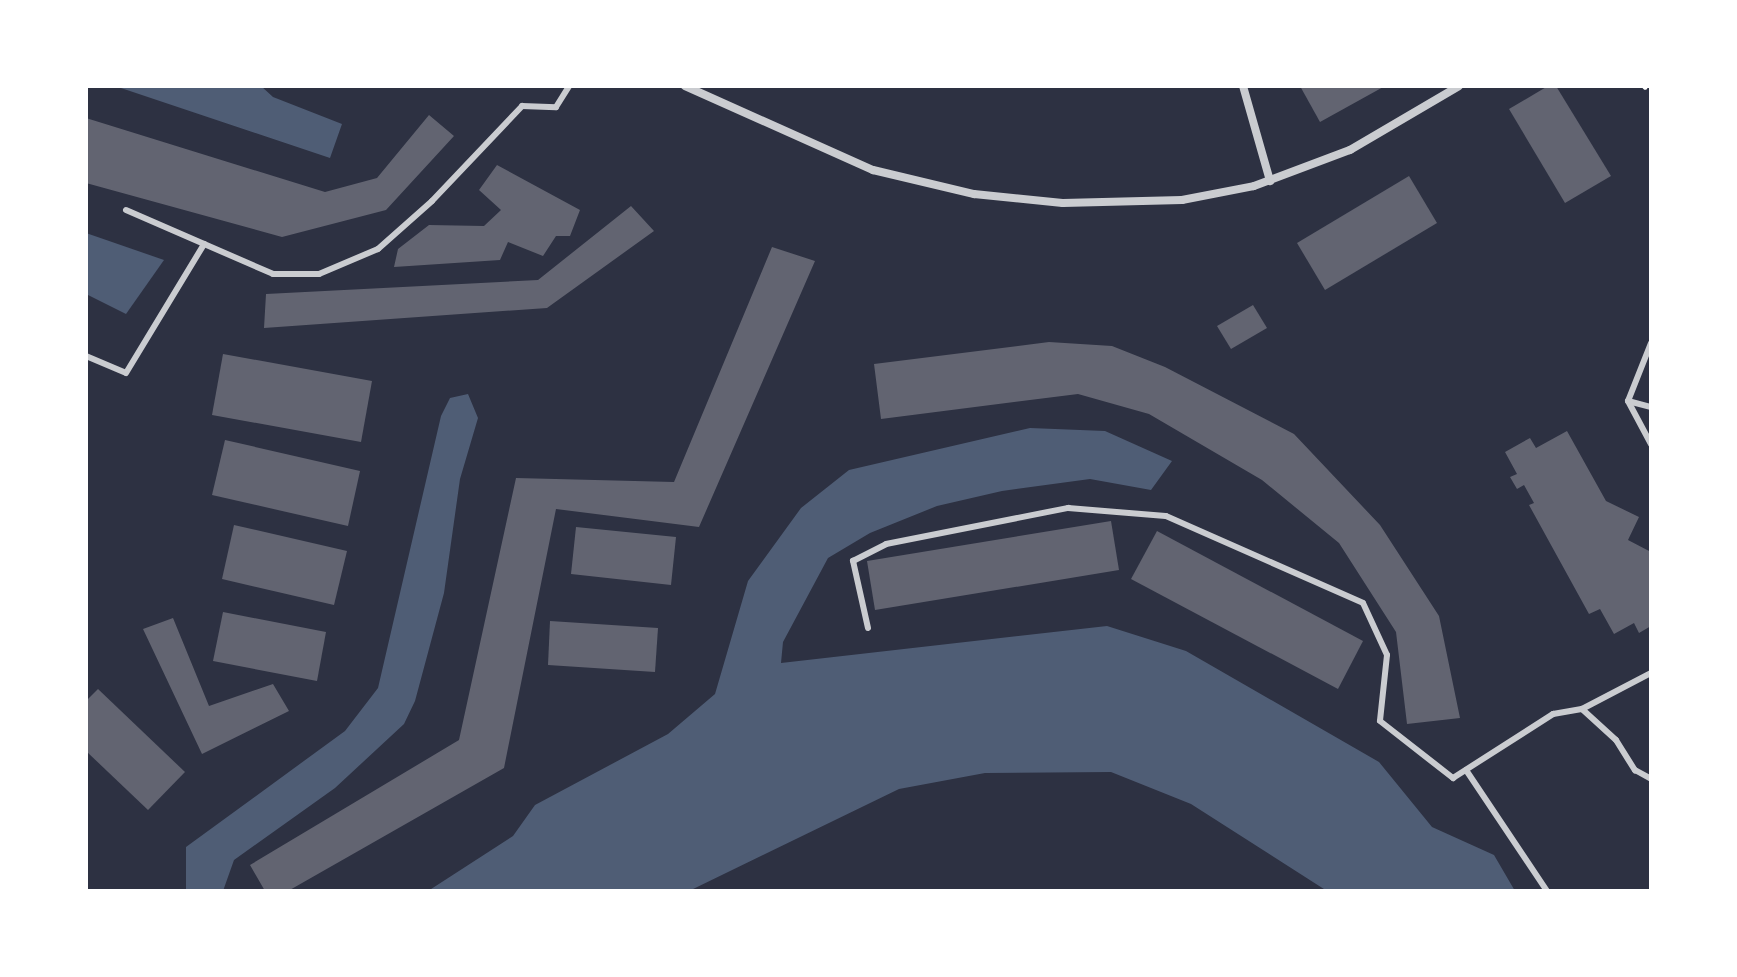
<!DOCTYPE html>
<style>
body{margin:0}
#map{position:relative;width:1737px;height:977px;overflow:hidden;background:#2d3142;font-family:"Roboto Condensed",sans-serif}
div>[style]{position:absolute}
.water>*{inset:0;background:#4f5d75}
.building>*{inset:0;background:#626471}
.path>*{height:5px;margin:-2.5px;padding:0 2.5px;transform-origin:2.5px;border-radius:2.5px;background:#fff}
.service>*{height:6px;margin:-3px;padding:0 3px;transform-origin:3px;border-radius:3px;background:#caccd0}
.minor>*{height:8px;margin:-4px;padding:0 4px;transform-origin:4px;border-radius:4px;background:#caccd0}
span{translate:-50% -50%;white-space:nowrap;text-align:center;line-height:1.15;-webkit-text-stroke:6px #fff;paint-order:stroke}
.frame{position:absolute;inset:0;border:88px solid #fff;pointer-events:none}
</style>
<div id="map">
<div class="water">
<div style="clip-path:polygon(115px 86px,261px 86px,273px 97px,342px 124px,330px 158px)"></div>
<div style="clip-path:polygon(86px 233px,164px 260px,126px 314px,86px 294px)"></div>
<div style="clip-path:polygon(468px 394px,478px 418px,460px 479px,444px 593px,415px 701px,404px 724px,335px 788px,234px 860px,223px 891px,186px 891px,186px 847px,345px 731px,378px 688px,441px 416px,450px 398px)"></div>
<div style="clip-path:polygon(1030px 428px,1105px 431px,1172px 461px,1151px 490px,1090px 479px,1002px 491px,937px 506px,870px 533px,828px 558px,783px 642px,781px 663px,1107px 626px,1186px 651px,1379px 762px,1432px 827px,1494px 855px,1515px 891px,1327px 891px,1191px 804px,1111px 772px,985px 773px,899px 789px,689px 891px,428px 891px,513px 836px,535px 805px,668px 734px,715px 694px,748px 581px,801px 508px,849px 470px)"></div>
</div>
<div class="building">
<div style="clip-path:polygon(1300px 86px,1385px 86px,1320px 122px)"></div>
<div style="clip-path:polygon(1548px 86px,1556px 86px,1611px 176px,1565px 203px,1509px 109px)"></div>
<div style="clip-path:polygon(429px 115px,454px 136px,386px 210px,282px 237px,86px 183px,86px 118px,325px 192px,377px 178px)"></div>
<div style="clip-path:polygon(497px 165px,580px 210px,570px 236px,556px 236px,543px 256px,508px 242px,500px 260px,394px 267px,398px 249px,429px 225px,484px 226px,501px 210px,479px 190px)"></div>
<div style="clip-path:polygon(1409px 176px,1437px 223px,1325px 290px,1297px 243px)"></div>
<div style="clip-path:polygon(631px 206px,654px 231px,547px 308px,264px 328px,266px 294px,538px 280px)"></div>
<div style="clip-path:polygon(772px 247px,815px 261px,699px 527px,556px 509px,504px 768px,288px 891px,265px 891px,250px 865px,459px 740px,516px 478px,674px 482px)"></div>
<div style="clip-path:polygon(1253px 305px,1267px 328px,1231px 349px,1217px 326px)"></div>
<div style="clip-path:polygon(1049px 342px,1112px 346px,1165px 367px,1294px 434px,1380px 525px,1439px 616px,1460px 718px,1407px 724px,1396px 632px,1339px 543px,1262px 480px,1149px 414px,1078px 394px,881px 419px,874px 364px)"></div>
<div style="clip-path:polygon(223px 354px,372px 381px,361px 442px,212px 415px)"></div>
<div style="clip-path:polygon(1567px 431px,1606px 501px,1639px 517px,1628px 540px,1651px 552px,1651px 626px,1639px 633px,1634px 623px,1614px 634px,1600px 609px,1589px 614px,1529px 505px,1534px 503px,1524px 485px,1517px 489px,1510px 477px,1517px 474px,1505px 452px,1530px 438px,1536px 448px)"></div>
<div style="clip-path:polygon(225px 440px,360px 471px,348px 526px,212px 495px)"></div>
<div style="clip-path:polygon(1111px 521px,1119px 570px,875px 610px,867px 561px)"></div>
<div style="clip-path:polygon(234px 525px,347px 551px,334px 605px,222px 579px)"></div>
<div style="clip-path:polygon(576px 527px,676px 537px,671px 585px,571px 574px)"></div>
<div style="clip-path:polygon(1157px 531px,1363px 641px,1338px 689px,1131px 579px)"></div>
<div style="clip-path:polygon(223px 612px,326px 632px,317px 681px,213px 661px)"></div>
<div style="clip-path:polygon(173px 618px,209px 706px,273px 684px,289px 711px,202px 754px,143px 629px)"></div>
<div style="clip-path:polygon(550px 621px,658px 628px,655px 672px,548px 665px)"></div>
<div style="clip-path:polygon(98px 689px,185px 772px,148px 810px,86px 751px,86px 701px)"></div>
</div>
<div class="path">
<div style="left:1644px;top:86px;width:1px;rotate:45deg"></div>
</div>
<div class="service">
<div style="left:126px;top:210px;width:160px;rotate:23.5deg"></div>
<div style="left:273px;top:274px;width:46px"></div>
<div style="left:319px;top:274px;width:64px;rotate:-23deg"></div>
<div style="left:378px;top:249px;width:72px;rotate:-41.6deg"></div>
<div style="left:432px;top:201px;width:131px;rotate:-46.5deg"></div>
<div style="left:522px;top:106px;width:34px;rotate:2deg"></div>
<div style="left:556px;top:107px;width:25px;rotate:-58deg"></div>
<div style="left:1651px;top:343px;width:62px;rotate:111.6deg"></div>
<div style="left:1628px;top:401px;width:49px;rotate:61.9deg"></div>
<div style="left:86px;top:356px;width:43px;rotate:23deg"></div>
<div style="left:126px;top:373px;width:151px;rotate:-58.8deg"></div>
<div style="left:1628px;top:401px;width:24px;rotate:15deg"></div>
<div style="left:868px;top:628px;width:69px;rotate:-102.6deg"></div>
<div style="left:853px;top:561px;width:37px;rotate:-27deg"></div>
<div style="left:886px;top:544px;width:186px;rotate:-11.2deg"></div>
<div style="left:1068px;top:508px;width:98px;rotate:4.7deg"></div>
<div style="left:1166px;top:516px;width:215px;rotate:23.8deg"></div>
<div style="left:1363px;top:603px;width:57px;rotate:65.2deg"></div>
<div style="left:1387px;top:655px;width:66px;rotate:96.1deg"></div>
<div style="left:1380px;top:721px;width:93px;rotate:38deg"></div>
<div style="left:1453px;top:778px;width:119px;rotate:-32.6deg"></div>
<div style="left:1553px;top:714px;width:29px;rotate:-10deg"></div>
<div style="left:1582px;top:709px;width:78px;rotate:-27.6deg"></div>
<div style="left:1582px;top:709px;width:46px;rotate:42.4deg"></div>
<div style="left:1616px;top:740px;width:36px;rotate:58deg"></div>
<div style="left:1635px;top:770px;width:18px;rotate:29deg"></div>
<div style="left:1466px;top:770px;width:146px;rotate:56.2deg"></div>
</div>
<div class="minor">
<div style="left:685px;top:86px;width:206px;rotate:24.1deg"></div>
<div style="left:873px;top:170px;width:104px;rotate:13.4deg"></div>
<div style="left:974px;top:194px;width:89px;rotate:5.8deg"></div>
<div style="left:1063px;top:203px;width:119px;rotate:-1.4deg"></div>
<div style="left:1182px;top:200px;width:73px;rotate:-11deg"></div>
<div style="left:1254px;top:186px;width:103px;rotate:-20.6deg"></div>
<div style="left:1350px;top:150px;width:126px;rotate:-30.4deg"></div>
<div style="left:1243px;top:86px;width:99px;rotate:74.1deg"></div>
</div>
<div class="frame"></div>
</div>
